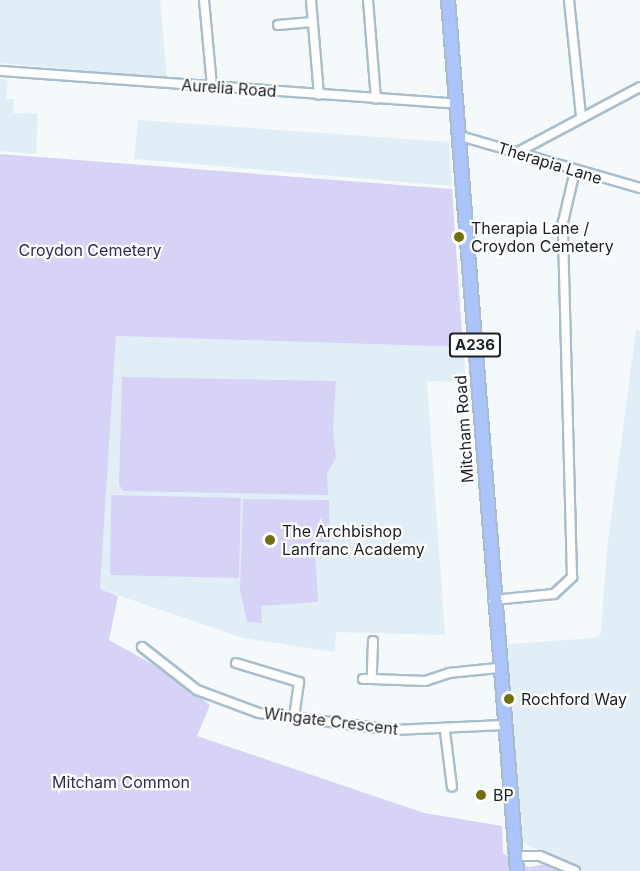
<!DOCTYPE html>
<style>
body{margin:0}
#map{position:relative;width:640px;height:871px;overflow:hidden;background:#f4f9fc;font-family:Inter,sans-serif}
div>[style]{position:absolute}
.built>*{inset:0;background:#e2eef6}
.green>*{inset:0;background:#d7d3f6}
.roads{filter:drop-shadow(2px 0 #a8becd) drop-shadow(-2px 0 #a8becd) drop-shadow(0 2px #a8becd) drop-shadow(0 -2px #a8becd)}
.minor>*{height:8px;margin:-4px;padding:0 4px;transform-origin:4px;border-radius:4px;background:#fff}
.primary>*{height:12px;margin:-6px;padding:0 6px;transform-origin:6px;border-radius:6px;background:#abc4fb}
.dots>*{width:16px;height:16px;translate:-50% -50%;box-sizing:border-box;border:3px solid #fff;border-radius:50%}
span{translate:-50% -50%;white-space:nowrap;text-align:center;line-height:1.15;-webkit-text-stroke:4.5px #fff;paint-order:stroke}
.shield-label span{padding:2px 4px;background:#fff;border:2px solid;border-radius:4px;-webkit-text-stroke-width:0}
.shield-label{font-size:15px;color:#192127;font-weight:700}
.street-label{font-size:16px;color:#192127}
.poi-label{font-size:16px;color:#192127}
.left{translate:0 -50%;text-align:left}
.park-label{font-size:16px;color:#33285d}
</style>
<div id="map">
<div class="built">
<div style="clip-path:polygon(0 0,160px 0,167px 78px,0 63px)"></div>
<div style="clip-path:polygon(0 79px,8px 80px,6px 99px,14px 99px,13px 113px,38px 114px,36px 154px,0 151px)"></div>
<div style="clip-path:polygon(138px 120px,449px 142px,452px 186px,134px 159px)"></div>
<div style="clip-path:polygon(636px 330px,640px 330px,640px 871px,584px 871px,527px 845px,521px 837px,507px 644px,595px 638px,601px 633px,607px 549px)"></div>
<div style="clip-path:polygon(116px 336px,463px 347px,466px 382px,427px 381px,445px 635px,336px 632px,335px 652px,243px 638px,100px 589px)"></div>
</div>
<div class="green">
<div style="clip-path:polygon(0 154px,452px 189px,463px 347px,116px 336px,100px 589px,118px 596px,109px 640px,161px 669px,210px 705px,197px 736px,424px 813px,502px 826px,503px 853px,528px 867px,547px 864px,561px 871px,0 871px)"></div>
<div style="clip-path:polygon(122px 377px,336px 381px,333px 430px,336px 458px,327px 474px,328px 495px,124px 491px,119px 485px)"></div>
<div style="clip-path:polygon(111px 495px,241px 498px,239px 578px,110px 575px)"></div>
<div style="clip-path:polygon(243px 499px,329px 500px,330px 542px,319px 542px,315px 551px,318px 602px,261px 606px,262px 623px,247px 622px,240px 589px)"></div>
</div>
<div class="roads">
<div class="minor">
<div style="left:204px;top:0;width:87px;rotate:84.7deg"></div>
<div style="left:311px;top:0;width:95px;rotate:85.2deg"></div>
<div style="left:368px;top:0;width:99px;rotate:85.4deg"></div>
<div style="left:569px;top:0;width:118px;rotate:84.1deg"></div>
<div style="left:278px;top:25px;width:35px;rotate:-5deg"></div>
<div style="left:0;top:71px;width:458px;rotate:4.1deg"></div>
<div style="left:460px;top:136px;width:187px;rotate:16.1deg"></div>
<div style="left:516px;top:153px;width:140px;rotate:-28deg"></div>
<div style="left:493px;top:600px;width:61px;rotate:-5.6deg"></div>
<div style="left:554px;top:594px;width:25px;rotate:-43deg"></div>
<div style="left:572px;top:577px;width:355px;rotate:-91.5deg"></div>
<div style="left:563px;top:222px;width:52px;rotate:-76.8deg"></div>
<div style="left:373px;top:641px;width:38px;rotate:92deg"></div>
<div style="left:372px;top:679px;width:53px;rotate:2.2deg"></div>
<div style="left:425px;top:681px;width:25px;rotate:-18deg"></div>
<div style="left:449px;top:673px;width:49px;rotate:-5.8deg"></div>
<div style="left:142px;top:647px;width:70px;rotate:38deg"></div>
<div style="left:197px;top:690px;width:66px;rotate:20.4deg"></div>
<div style="left:259px;top:713px;width:136px;rotate:7.2deg"></div>
<div style="left:394px;top:730px;width:110px;rotate:-2.6deg"></div>
<div style="left:236px;top:663px;width:66px;rotate:16.8deg"></div>
<div style="left:299px;top:682px;width:37px;rotate:98deg"></div>
<div style="left:363px;top:679px;width:9px"></div>
<div style="left:445px;top:731px;width:56px;rotate:82.9deg"></div>
<div style="left:515px;top:856px;width:25px"></div>
<div style="left:540px;top:856px;width:38px;rotate:23deg"></div>
</div>
<div class="primary">
<div style="left:448px;top:0;width:874px;rotate:85.47deg"></div>
</div>
</div>
<div class="dots">
<div style="left:459px;top:237px;background:#726f11"></div>
<div style="left:270px;top:540px;background:#726f11"></div>
<div style="left:509px;top:699px;background:#726f11"></div>
<div style="left:481px;top:795px;background:#726f11"></div>
</div>
<div class="shield-label">
<span style="left:475px;top:345px">A236</span>
</div>
<div class="street-label">
<span style="left:229px;top:88px;rotate:4deg">Aurelia Road</span>
<span style="left:550px;top:163px;rotate:17deg">Therapia Lane</span>
<span style="left:464px;top:429px;rotate:-94deg">Mitcham Road</span>
<span style="left:331px;top:721px;rotate:7deg">Wingate Crescent</span>
</div>
<div class="poi-label">
<span class="left" style="left:471px;top:237px">Therapia Lane /<br>Croydon Cemetery</span>
<span class="left" style="left:282px;top:540px">The Archbishop<br>Lanfranc Academy</span>
<span class="left" style="left:521px;top:699px">Rochford Way</span>
<span class="left" style="left:493px;top:795px">BP</span>
</div>
<div class="park-label">
<span style="left:90px;top:250px">Croydon Cemetery</span>
<span style="left:121px;top:782px">Mitcham Common</span>
</div>
</div>
